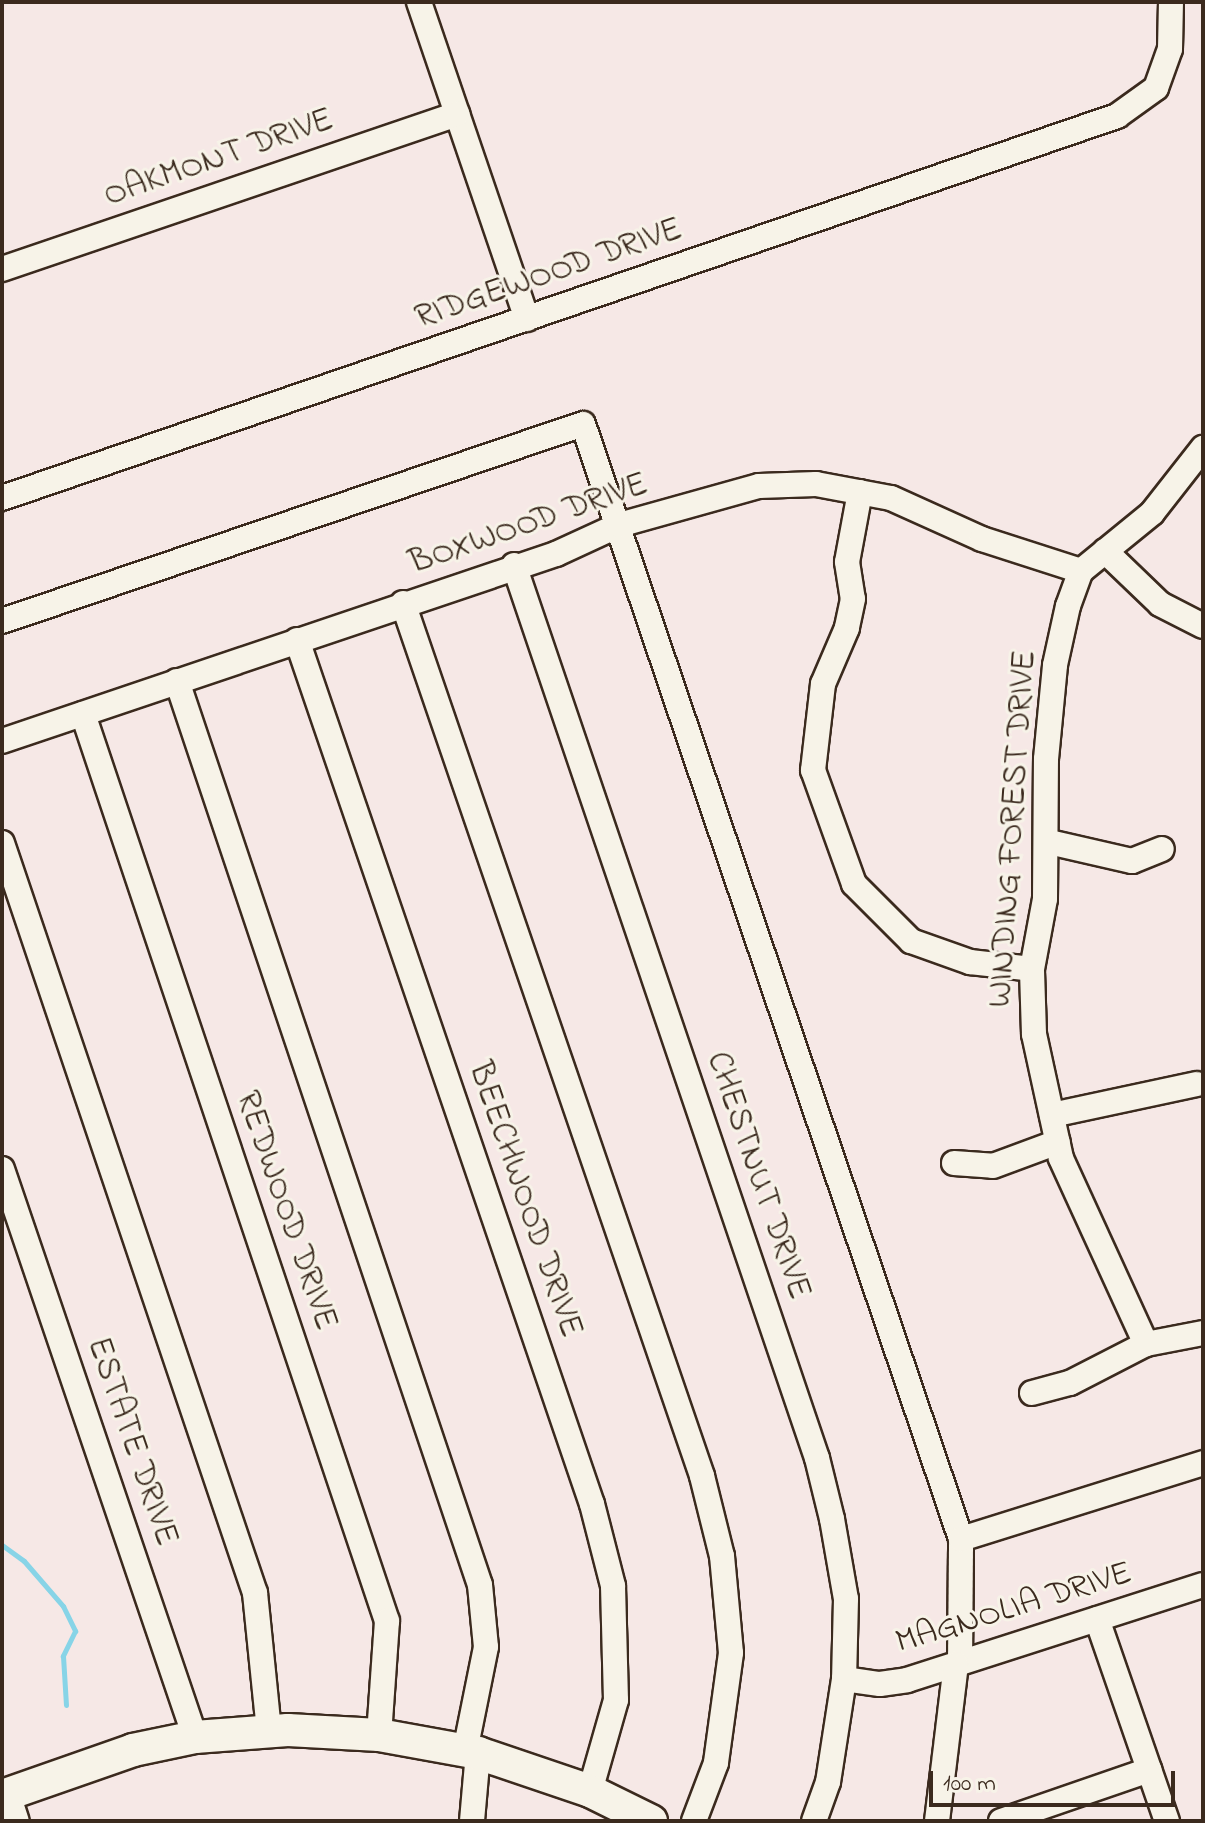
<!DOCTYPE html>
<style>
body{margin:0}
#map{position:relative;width:1205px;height:1823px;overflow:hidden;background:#f6e8e6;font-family:"Indie Flower",sans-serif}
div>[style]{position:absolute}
.stream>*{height:5px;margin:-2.5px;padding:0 2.5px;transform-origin:2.5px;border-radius:2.5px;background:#87d4e7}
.roads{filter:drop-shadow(2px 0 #3b2a1e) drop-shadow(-2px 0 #3b2a1e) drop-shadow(0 2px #3b2a1e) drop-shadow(0 -2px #3b2a1e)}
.minor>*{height:24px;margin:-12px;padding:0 12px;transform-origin:12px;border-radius:12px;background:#f7f3e8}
.major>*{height:32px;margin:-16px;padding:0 16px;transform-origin:16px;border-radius:16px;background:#f7f3e8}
span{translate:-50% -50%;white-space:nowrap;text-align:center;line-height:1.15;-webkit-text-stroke:6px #f7f3e8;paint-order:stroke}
.street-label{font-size:34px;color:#3b2a1e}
.frame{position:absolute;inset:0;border:4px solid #3b2a1e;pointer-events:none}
.scale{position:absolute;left:929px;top:1771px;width:246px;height:36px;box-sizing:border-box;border:4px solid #3b2a1e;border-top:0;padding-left:10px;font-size:24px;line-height:28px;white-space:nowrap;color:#3b2a1e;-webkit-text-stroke:6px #f7f3e8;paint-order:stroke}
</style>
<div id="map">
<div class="stream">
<div style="left:2px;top:1545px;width:27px;rotate:36deg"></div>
<div style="left:24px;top:1561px;width:60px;rotate:49.1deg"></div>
<div style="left:63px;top:1606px;width:28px;rotate:64deg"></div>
<div style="left:75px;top:1631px;width:28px;rotate:116deg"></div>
<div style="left:63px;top:1656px;width:49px;rotate:86.5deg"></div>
</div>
<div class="roads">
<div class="minor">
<div style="left:419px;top:2px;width:335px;rotate:71.2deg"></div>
<div style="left:2px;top:269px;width:481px;rotate:-18.8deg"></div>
<div style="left:860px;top:492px;width:71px;rotate:100.5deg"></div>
<div style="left:847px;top:562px;width:37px;rotate:81deg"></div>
<div style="left:853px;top:599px;width:30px;rotate:102deg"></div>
<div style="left:847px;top:628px;width:61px;rotate:113.2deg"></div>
<div style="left:823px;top:684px;width:87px;rotate:96.6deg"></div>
<div style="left:813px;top:770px;width:121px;rotate:70.2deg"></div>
<div style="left:854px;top:884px;width:81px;rotate:45deg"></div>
<div style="left:911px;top:941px;width:63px;rotate:19.6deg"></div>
<div style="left:970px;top:962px;width:62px;rotate:6.4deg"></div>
<div style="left:2px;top:498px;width:1179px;rotate:-18.91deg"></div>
<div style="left:1117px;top:116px;width:48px;rotate:-35.7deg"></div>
<div style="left:1156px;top:88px;width:41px;rotate:-70.3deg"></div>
<div style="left:1170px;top:49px;width:47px;rotate:-88.8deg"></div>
<div style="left:1105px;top:551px;width:76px;rotate:43.9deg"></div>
<div style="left:1160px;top:604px;width:48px;rotate:27.1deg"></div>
<div style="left:514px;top:565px;width:943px;rotate:71.26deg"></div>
<div style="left:817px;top:1458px;width:63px;rotate:76.2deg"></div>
<div style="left:832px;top:1519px;width:81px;rotate:80.1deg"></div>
<div style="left:846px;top:1599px;width:80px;rotate:91.4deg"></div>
<div style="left:844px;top:1679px;width:104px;rotate:98.8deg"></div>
<div style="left:828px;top:1782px;width:41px;rotate:109.7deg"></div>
<div style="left:403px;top:603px;width:923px;rotate:71.09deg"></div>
<div style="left:702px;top:1476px;width:82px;rotate:76deg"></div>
<div style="left:722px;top:1556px;width:97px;rotate:84.7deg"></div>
<div style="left:731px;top:1653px;width:111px;rotate:97.8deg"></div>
<div style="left:716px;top:1763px;width:62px;rotate:110.8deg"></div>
<div style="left:2px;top:621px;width:613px;rotate:-18.73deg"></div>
<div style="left:583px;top:424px;width:1177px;rotate:71.27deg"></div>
<div style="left:297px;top:640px;width:913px;rotate:71.15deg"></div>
<div style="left:592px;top:1504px;width:85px;rotate:75.6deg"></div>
<div style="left:613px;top:1586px;width:114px;rotate:88.5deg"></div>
<div style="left:616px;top:1700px;width:95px;rotate:105.9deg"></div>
<div style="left:177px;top:681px;width:953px;rotate:71.47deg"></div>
<div style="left:480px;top:1585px;width:62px;rotate:84.5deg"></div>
<div style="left:486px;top:1647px;width:106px;rotate:101.4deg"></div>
<div style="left:83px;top:714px;width:957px;rotate:71.47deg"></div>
<div style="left:387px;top:1621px;width:114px;rotate:94deg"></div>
<div style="left:2px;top:741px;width:585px;rotate:-18.65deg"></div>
<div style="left:556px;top:554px;width:69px;rotate:-24.7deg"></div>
<div style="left:619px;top:525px;width:145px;rotate:-15.6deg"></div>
<div style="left:759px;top:486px;width:57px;rotate:-2deg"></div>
<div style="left:816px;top:484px;width:76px;rotate:10.6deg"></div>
<div style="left:891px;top:498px;width:100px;rotate:24.3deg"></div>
<div style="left:982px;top:539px;width:104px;rotate:17.9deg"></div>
<div style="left:1049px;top:842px;width:85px;rotate:12.9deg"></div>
<div style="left:1132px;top:861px;width:32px;rotate:-22deg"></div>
<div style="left:2px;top:843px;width:792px;rotate:71.36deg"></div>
<div style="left:255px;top:1593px;width:139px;rotate:84.2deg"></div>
<div style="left:1052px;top:1115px;width:148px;rotate:-12.1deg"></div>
<div style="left:954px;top:1163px;width:39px;rotate:4deg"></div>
<div style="left:993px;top:1166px;width:69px;rotate:-20.3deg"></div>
<div style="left:2px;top:1169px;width:600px;rotate:71.23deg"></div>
<div style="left:1146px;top:1344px;width:205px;rotate:-114.6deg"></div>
<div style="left:1061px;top:1158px;width:127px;rotate:-102.3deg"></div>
<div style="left:1034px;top:1034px;width:65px;rotate:-91.8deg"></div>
<div style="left:1032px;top:969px;width:71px;rotate:-79.5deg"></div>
<div style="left:1045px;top:899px;width:140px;rotate:-89.6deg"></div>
<div style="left:1046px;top:759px;width:94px;rotate:-84.5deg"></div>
<div style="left:1055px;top:665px;width:60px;rotate:-77.6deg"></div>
<div style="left:1068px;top:606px;width:37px;rotate:-70deg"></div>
<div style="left:1081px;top:571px;width:92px;rotate:-39.2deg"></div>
<div style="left:1152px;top:513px;width:83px;rotate:-51.9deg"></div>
<div style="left:1032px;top:1393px;width:39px;rotate:-15deg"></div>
<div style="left:1070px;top:1383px;width:85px;rotate:-27.2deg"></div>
<div style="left:1146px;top:1344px;width:58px;rotate:-10.9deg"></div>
<div style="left:1097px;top:1619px;width:214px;rotate:70.9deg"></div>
<div style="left:960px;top:1663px;width:124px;rotate:-89.5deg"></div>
<div style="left:961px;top:1539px;width:254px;rotate:-17.4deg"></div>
<div style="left:844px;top:1679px;width:36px;rotate:8deg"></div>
<div style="left:880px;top:1684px;width:27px;rotate:-8deg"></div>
<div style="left:907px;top:1680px;width:311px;rotate:-17.8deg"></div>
<div style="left:8px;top:1794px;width:28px;rotate:72deg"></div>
<div style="left:472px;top:1821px;width:68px;rotate:-85deg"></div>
<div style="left:937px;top:1821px;width:158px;rotate:-83.1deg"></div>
<div style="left:1001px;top:1821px;width:157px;rotate:-19deg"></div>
</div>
<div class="major">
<div style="left:2px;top:1796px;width:139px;rotate:-19.3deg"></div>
<div style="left:133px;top:1750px;width:63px;rotate:-11.8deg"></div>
<div style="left:195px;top:1737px;width:93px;rotate:-4.3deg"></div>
<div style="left:288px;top:1730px;width:91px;rotate:3.1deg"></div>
<div style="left:379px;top:1735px;width:101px;rotate:10.3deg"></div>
<div style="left:478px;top:1753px;width:118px;rotate:18.7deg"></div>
<div style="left:590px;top:1791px;width:68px;rotate:26.2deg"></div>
</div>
</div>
<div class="street-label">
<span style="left:219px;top:159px;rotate:-19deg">OAKMONT DRIVE</span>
<span style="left:549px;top:275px;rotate:-19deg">RIDGEWOOD DRIVE</span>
<span style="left:529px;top:525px;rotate:-19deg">BOXWOOD DRIVE</span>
<span style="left:1014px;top:829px;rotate:-86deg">WINDING FOREST DRIVE</span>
<span style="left:757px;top:1176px;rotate:71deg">CHESTNUT DRIVE</span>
<span style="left:524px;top:1200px;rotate:71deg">BEECHWOOD DRIVE</span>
<span style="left:285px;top:1211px;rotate:71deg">REDWOOD DRIVE</span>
<span style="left:131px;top:1442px;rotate:71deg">ESTATE DRIVE</span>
<span style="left:1014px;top:1609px;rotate:-17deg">MAGNOLIA DRIVE</span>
</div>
<div class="frame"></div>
<div class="scale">100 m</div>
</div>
